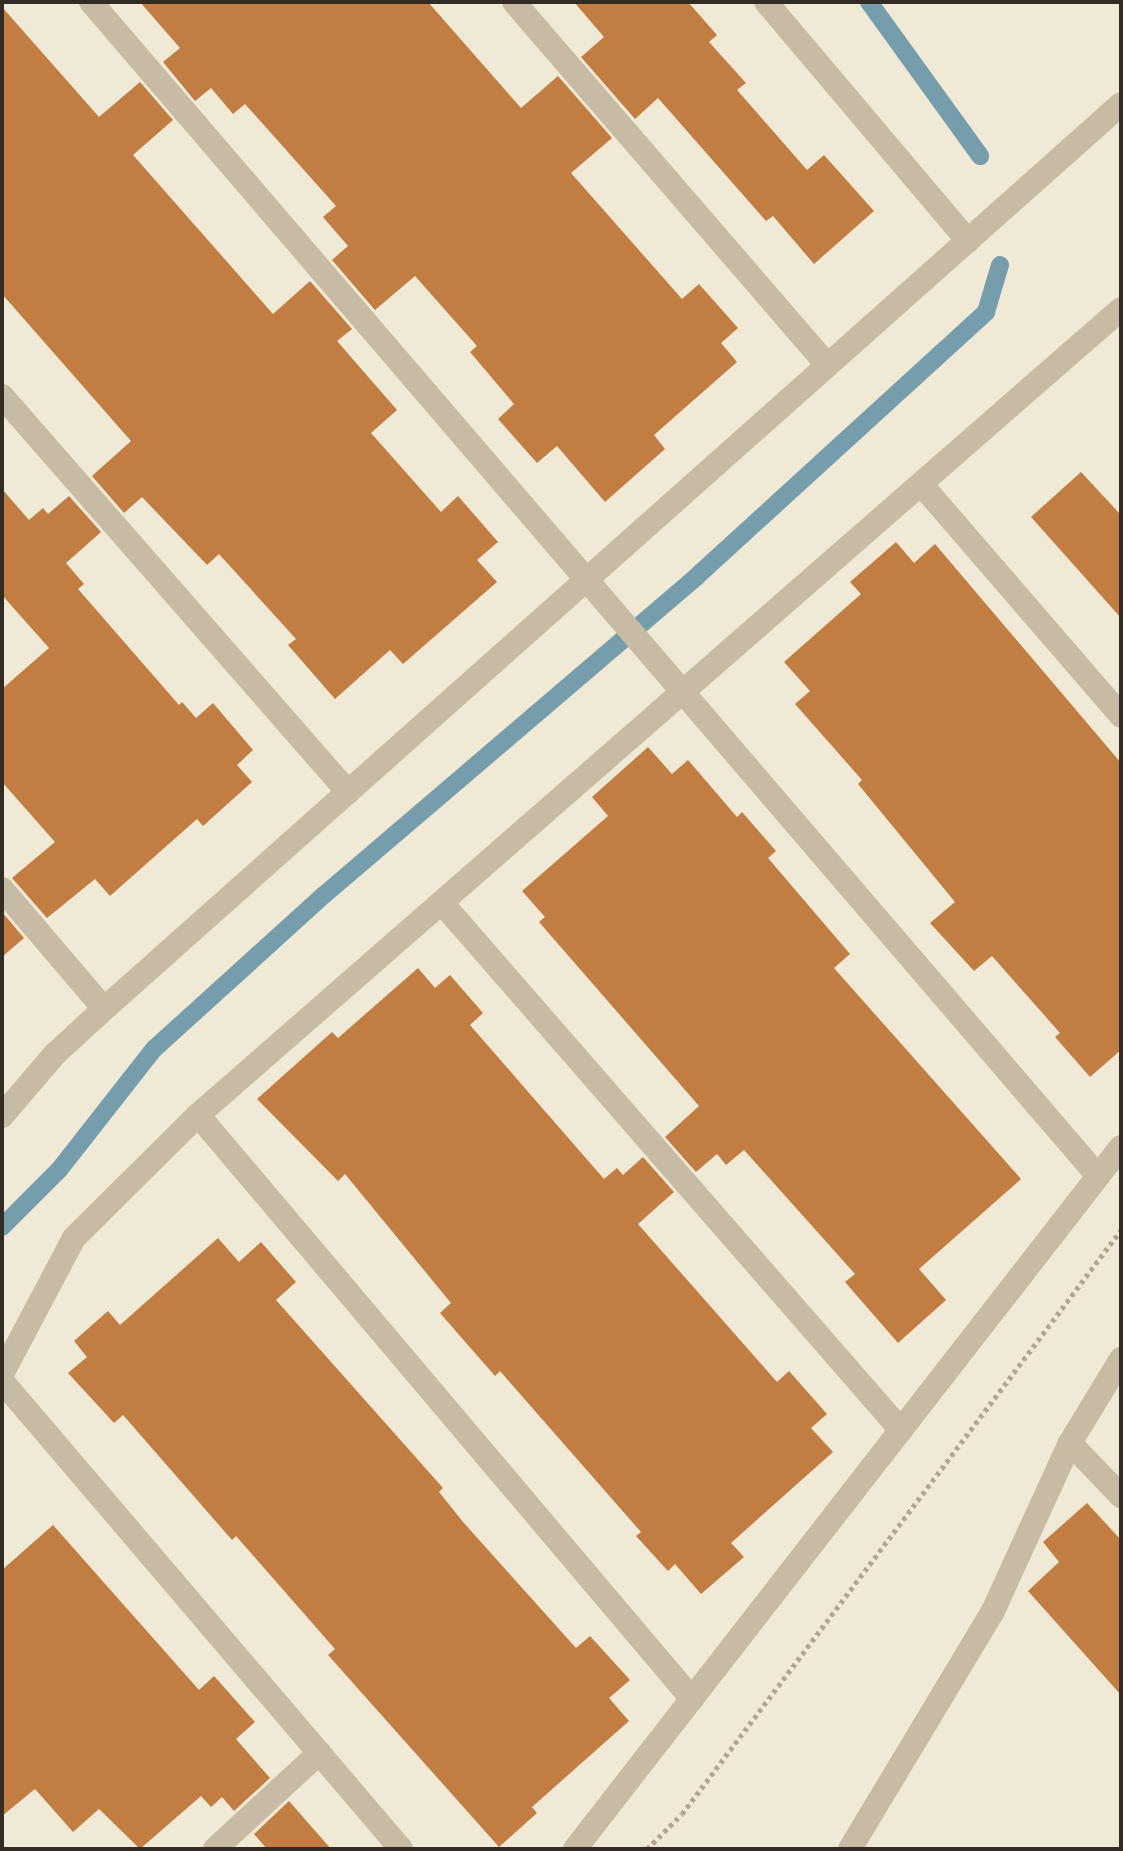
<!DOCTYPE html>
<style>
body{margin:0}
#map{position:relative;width:1123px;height:1851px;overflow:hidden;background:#efe9d6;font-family:"Noto Sans",sans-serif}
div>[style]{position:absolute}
.stream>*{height:18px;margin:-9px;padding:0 9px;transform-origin:9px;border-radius:9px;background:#769dab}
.building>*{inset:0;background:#c27e42}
.path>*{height:5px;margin-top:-2.5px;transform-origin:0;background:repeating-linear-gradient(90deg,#b2a68e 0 4px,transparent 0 8px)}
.minor>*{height:24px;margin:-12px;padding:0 12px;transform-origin:12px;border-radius:12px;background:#c7bca3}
span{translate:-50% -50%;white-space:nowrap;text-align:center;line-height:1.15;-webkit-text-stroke:7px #f8f3e2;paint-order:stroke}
.frame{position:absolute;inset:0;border:4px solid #322c25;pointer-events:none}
</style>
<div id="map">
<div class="stream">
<div style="left:869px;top:2px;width:190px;rotate:54.2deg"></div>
<div style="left:2px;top:1227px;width:81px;rotate:-45deg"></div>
<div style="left:59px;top:1170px;width:154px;rotate:-51.9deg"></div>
<div style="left:154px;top:1049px;width:229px;rotate:-42.2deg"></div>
<div style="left:324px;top:895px;width:489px;rotate:-40.5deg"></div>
<div style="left:696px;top:577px;width:393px;rotate:-42.4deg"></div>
<div style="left:986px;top:312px;width:49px;rotate:-73.4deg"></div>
</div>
<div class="building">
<div style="clip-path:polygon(140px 2px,428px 2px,521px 108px,558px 76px,612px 138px,571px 173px,682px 299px,699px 284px,738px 328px,721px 343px,737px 362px,654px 435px,665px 449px,605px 502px,557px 446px,537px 463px,498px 419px,514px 404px,470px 352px,477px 346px,415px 276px,375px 310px,332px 260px,348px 246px,323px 217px,336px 206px,245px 104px,233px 114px,211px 88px,195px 101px,163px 62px,180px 48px)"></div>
<div style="clip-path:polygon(574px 2px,688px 2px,717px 35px,709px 42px,746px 83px,737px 90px,807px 170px,824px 155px,874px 211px,814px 264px,773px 216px,766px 221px,658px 98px,635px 119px,581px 57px,604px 37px)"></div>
<div style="clip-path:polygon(2px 7px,99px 117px,140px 82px,173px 120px,133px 155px,273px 314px,310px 281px,352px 329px,337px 341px,397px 410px,371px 433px,441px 512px,458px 496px,498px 542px,477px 560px,497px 582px,403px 664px,390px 650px,335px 699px,288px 645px,296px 639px,219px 554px,207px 565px,142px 497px,124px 513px,92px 476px,131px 441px,2px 294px)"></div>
<div style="clip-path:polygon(1081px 472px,1121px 515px,1121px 618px,1031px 517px)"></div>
<div style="clip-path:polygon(2px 489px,29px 520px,43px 508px,48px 514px,69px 496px,101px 532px,66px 563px,84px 584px,78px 589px,179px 705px,182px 702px,196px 718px,213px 703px,253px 750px,237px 765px,252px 782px,203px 826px,197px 819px,110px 896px,95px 879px,47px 918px,12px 878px,55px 842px,2px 782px,2px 689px,49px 648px,2px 595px)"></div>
<div style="clip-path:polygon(896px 542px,914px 563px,935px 544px,1121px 763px,1121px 1050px,1090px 1077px,1055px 1037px,1060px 1033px,992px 956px,974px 971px,930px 923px,955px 902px,858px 784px,862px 780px,795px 704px,810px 691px,784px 662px,861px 594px,850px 582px)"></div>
<div style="clip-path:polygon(648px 747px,672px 774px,688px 760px,737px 817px,742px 812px,776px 851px,768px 858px,850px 954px,834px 968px,1021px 1179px,919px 1269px,946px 1300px,898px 1343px,845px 1282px,855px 1274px,744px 1150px,726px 1165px,717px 1154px,696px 1172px,665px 1137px,699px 1106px,539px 922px,545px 917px,522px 891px,608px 816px,592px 797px)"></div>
<div style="clip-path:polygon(2px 912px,24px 938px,2px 957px)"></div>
<div style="clip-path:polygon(418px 968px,435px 988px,450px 975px,483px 1013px,470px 1025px,604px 1179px,617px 1168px,623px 1175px,643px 1157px,674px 1192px,638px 1224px,777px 1382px,789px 1371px,827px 1414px,811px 1428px,833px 1452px,731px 1543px,744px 1557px,701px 1594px,675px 1564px,668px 1571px,636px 1536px,641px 1532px,500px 1371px,495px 1376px,440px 1313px,451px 1303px,345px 1174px,338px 1181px,257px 1099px,332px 1032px,338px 1038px)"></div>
<div style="clip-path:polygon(218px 1238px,239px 1262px,261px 1242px,296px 1282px,276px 1300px,443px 1488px,439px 1492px,463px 1522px,576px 1648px,590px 1636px,630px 1680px,609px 1698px,629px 1721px,532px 1807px,537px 1813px,499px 1847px,328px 1655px,335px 1649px,236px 1536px,232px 1540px,123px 1415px,114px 1423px,68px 1373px,87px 1357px,74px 1341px,108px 1311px,120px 1325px)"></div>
<div style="clip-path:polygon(1087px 1503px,1121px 1540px,1121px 1695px,1028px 1591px,1059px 1562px,1043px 1542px)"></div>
<div style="clip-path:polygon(53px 1525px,199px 1690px,214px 1676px,255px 1722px,236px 1739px,270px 1778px,234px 1811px,222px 1797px,211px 1807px,201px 1796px,140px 1849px,99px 1809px,73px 1832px,35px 1789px,2px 1816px,2px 1570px)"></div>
<div style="clip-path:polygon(289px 1801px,331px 1849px,267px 1849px,254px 1834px)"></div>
</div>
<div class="path">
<div style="left:647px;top:1849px;width:49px;rotate:-45deg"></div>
<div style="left:682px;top:1814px;width:731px;rotate:-53.07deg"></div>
</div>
<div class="minor">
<div style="left:91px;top:2px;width:1547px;rotate:49.38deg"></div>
<div style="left:514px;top:2px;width:479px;rotate:49.2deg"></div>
<div style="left:766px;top:2px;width:313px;rotate:49.8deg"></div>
<div style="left:2px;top:396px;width:526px;rotate:48.86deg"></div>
<div style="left:921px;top:484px;width:306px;rotate:49.2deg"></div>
<div style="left:2px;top:889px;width:157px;rotate:49.6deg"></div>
<div style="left:442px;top:903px;width:699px;rotate:48.95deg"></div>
<div style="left:198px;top:1115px;width:765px;rotate:49.77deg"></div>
<div style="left:2px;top:1116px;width:82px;rotate:-49.5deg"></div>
<div style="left:55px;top:1054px;width:67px;rotate:-42.6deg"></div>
<div style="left:104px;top:1009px;width:1361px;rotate:-41.66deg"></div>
<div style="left:2px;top:1374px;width:154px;rotate:-62.1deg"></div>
<div style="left:74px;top:1238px;width:175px;rotate:-44.8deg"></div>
<div style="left:198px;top:1115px;width:1225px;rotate:-41.13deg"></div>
<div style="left:2px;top:1381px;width:615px;rotate:49.55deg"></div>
<div style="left:1070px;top:1443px;width:74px;rotate:46.1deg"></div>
<div style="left:215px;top:1849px;width:142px;rotate:-42.7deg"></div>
<div style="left:575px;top:1849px;width:889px;rotate:-52.13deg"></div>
<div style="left:850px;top:1849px;width:278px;rotate:-59deg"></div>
<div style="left:993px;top:1611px;width:185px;rotate:-65.4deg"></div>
<div style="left:1070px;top:1443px;width:98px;rotate:-58.7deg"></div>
</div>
<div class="frame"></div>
</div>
